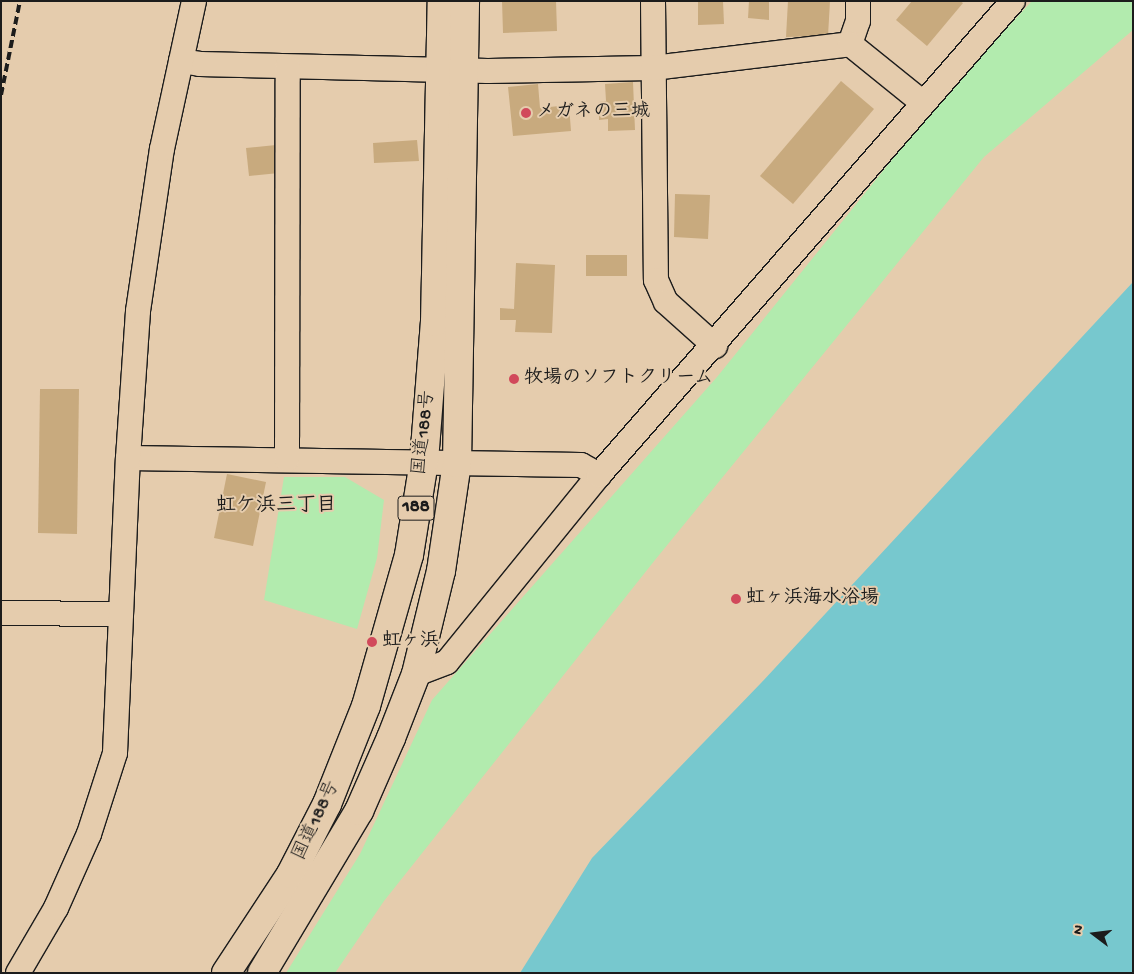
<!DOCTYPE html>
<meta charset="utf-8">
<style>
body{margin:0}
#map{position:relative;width:1134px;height:974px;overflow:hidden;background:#e5ccad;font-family:"Gochi Hand","Klee One",sans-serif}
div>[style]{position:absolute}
.green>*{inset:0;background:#b2ebae}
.water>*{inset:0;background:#77c8ce}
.building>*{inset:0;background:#c8aa7e}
.roads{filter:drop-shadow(1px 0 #1c1c1c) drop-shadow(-1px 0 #1c1c1c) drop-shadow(0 1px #1c1c1c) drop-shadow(0 -1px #1c1c1c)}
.minor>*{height:24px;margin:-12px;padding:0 12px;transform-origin:12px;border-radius:12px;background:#e5ccad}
.highway>*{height:28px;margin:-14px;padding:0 14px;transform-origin:14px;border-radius:14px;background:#e5ccad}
.rail>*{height:4px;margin-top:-2px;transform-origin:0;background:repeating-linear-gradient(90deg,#1c1c1c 0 8px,transparent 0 12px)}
.dots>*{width:14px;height:14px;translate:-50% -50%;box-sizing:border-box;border:2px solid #e5ccad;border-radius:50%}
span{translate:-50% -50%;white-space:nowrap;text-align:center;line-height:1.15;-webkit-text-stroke:4px #e5ccad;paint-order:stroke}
.shield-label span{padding:1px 4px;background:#e5ccad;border:1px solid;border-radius:4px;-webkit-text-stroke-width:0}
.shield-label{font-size:18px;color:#1c1c1c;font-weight:700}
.poi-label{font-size:19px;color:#1c1c1c;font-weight:700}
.left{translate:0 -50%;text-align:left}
.street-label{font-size:19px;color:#1c1c1c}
.neighbourhood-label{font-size:20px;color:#1c1c1c;font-weight:700}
.frame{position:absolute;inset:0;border:2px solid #1c1c1c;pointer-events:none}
.north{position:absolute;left:1069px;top:909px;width:50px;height:50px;-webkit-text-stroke:4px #e5ccad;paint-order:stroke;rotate:285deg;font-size:14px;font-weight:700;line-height:20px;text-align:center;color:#1c1c1c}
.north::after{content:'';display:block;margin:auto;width:18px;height:22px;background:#1c1c1c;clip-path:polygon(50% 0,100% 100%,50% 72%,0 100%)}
</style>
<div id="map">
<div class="green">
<div style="clip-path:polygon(1032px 1px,1133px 1px,1133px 30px,984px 157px,655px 560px,384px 901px,335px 973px,286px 973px,360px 854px,432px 700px,717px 377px,936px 105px)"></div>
<div style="clip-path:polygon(284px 477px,345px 477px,384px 500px,377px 558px,357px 629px,264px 600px)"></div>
</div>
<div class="water">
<div style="clip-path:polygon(1133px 282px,1133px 973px,520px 973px,592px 858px,761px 683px)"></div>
</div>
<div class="building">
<div style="clip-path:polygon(502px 1px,556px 1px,557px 31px,503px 33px)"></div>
<div style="clip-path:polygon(698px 1px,723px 1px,724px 24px,698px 25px)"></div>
<div style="clip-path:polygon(749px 1px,769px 1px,769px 20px,748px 18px)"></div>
<div style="clip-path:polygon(788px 1px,830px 1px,828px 36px,786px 37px)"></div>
<div style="clip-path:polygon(912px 1px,960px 1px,963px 3px,927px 46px,896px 20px)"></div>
<div style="clip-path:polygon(841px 81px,874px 109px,793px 204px,760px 176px)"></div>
<div style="clip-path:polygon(633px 82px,635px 130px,608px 131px,608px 119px,599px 120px,599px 102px,606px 101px,605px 84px)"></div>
<div style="clip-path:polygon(538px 84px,540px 108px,569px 105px,571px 131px,513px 136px,508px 87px)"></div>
<div style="clip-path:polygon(417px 140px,419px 161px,374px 163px,373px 143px)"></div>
<div style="clip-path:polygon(276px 145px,279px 173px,249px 176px,246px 148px)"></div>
<div style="clip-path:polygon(675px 194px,710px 195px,708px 239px,674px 237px)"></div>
<div style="clip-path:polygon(586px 255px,627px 255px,627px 276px,586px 276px)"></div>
<div style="clip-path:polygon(516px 263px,555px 265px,552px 333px,515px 332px,516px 320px,500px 320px,500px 308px,514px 309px)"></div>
<div style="clip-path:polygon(40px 389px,79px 389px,77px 534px,38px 533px)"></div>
<div style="clip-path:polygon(227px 474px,266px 482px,253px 546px,214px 538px)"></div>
</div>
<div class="roads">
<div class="minor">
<div style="left:653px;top:1px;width:279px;rotate:89.4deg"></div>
<div style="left:656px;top:280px;width:24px;rotate:66deg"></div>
<div style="left:666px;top:302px;width:66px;rotate:41.9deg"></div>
<div style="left:850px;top:44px;width:24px;rotate:-71deg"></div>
<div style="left:858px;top:21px;width:20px;rotate:-90deg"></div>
<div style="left:181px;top:61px;width:19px;rotate:9deg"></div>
<div style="left:200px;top:64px;width:288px;rotate:1.4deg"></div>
<div style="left:488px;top:71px;width:165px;rotate:-1deg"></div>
<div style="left:653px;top:68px;width:198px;rotate:-6.9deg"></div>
<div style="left:850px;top:44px;width:94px;rotate:38.9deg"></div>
<div style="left:128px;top:458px;width:453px;rotate:0.9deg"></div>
<div style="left:581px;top:465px;width:21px;rotate:29deg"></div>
<div style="left:287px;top:459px;width:392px;rotate:-89.9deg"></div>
<div style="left:1px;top:613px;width:120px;rotate:0.5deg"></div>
<div style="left:416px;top:674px;width:33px;rotate:-21deg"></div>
<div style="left:447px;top:662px;width:241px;rotate:-50.9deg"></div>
<div style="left:599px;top:475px;width:629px;rotate:-48.87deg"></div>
<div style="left:18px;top:973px;width:75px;rotate:-59.7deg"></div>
<div style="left:56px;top:908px;width:81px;rotate:-66deg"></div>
<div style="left:89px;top:834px;width:85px;rotate:-72.2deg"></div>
<div style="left:115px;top:753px;width:295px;rotate:-87.5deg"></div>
<div style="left:128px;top:458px;width:147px;rotate:-86.1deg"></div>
<div style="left:138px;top:311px;width:164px;rotate:-81.6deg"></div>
<div style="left:162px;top:149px;width:151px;rotate:-77.8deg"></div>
</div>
<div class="highway">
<div style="left:226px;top:973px;width:118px;rotate:-56.7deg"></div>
<div style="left:291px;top:874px;width:79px;rotate:-62.8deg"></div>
<div style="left:327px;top:804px;width:105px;rotate:-68.3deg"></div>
<div style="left:366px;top:706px;width:157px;rotate:-74.1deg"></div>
<div style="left:409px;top:555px;width:95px;rotate:-80.9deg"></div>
<div style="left:424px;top:461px;width:139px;rotate:-85.5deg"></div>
<div style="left:435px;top:322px;width:321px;rotate:-88.8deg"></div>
<div style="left:262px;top:973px;width:189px;rotate:-59.1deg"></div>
<div style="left:359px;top:811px;width:80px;rotate:-66.3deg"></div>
<div style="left:391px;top:738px;width:69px;rotate:-68.7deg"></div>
<div style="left:416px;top:674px;width:106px;rotate:-76.4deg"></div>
<div style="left:441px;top:571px;width:109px;rotate:-81.6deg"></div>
<div style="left:457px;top:463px;width:462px;rotate:-89deg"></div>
</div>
</div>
<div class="rail">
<div style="left:1px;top:95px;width:96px;rotate:-78.6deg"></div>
</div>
<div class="dots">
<div style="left:526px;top:113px;background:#d1495b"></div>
<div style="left:514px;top:379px;background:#d1495b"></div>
<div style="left:736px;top:599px;background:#d1495b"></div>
<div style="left:372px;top:642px;background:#d1495b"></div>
</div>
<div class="shield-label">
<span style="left:416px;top:508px">188</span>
</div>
<div class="poi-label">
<span class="left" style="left:536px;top:113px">メガネの三城</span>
<span class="left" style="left:524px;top:379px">牧場のソフトクリーム</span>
<span class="left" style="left:746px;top:599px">虹ヶ浜海水浴場</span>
<span class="left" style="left:382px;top:642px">虹ヶ浜</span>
</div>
<div class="street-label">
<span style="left:425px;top:433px;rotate:-84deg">国道188号</span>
<span style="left:317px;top:821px;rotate:-65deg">国道188号</span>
</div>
<div class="neighbourhood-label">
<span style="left:276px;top:506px">虹ケ浜三丁目</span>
</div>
<div class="frame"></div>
<div class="north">N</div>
</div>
